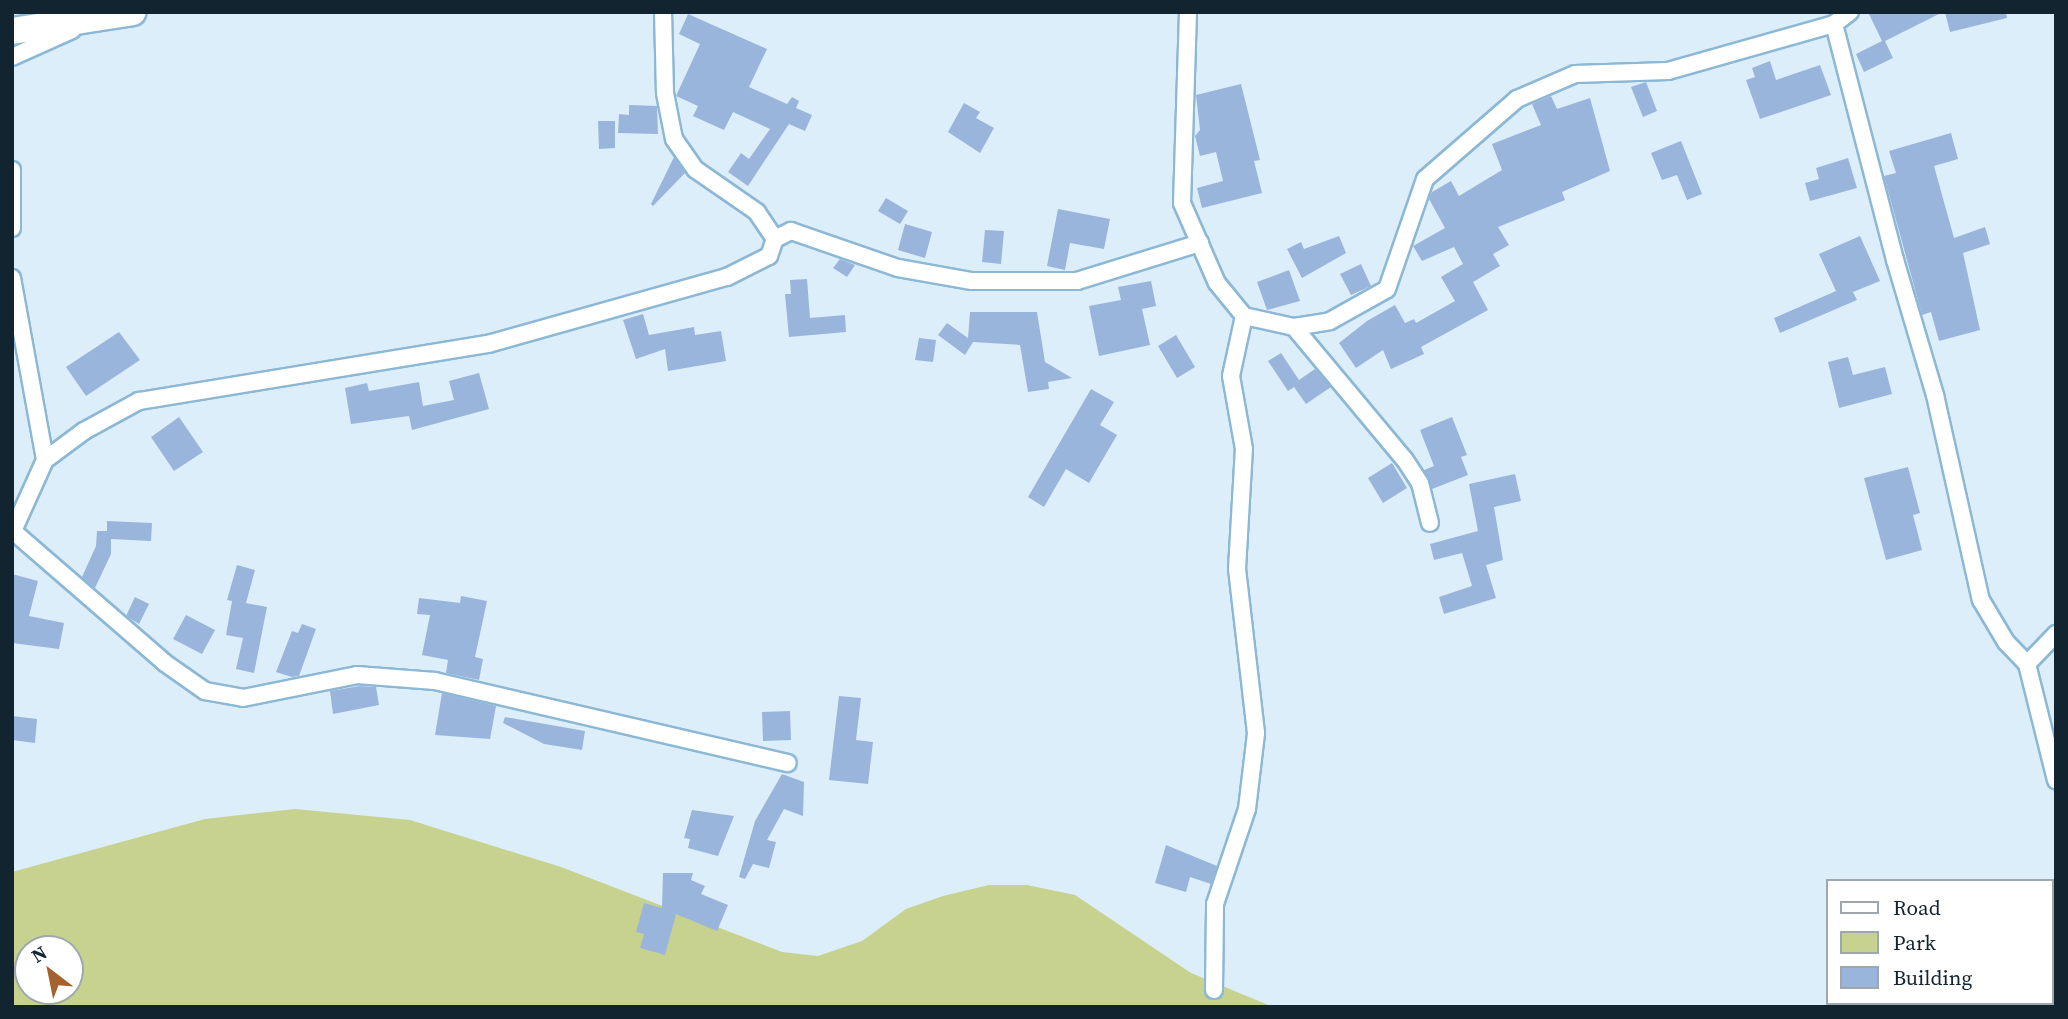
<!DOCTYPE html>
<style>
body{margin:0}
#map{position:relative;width:2068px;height:1019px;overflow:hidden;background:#dceefa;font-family:"Source Serif 4",serif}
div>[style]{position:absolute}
.green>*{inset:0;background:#c6d28e}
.building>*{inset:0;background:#9ab5db}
.roads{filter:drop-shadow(2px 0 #8cb8d5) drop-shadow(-2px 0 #8cb8d5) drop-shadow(0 2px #8cb8d5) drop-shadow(0 -2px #8cb8d5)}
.minor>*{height:16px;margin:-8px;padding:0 8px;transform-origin:8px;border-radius:8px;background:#fff}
.primary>*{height:26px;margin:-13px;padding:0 13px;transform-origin:13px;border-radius:13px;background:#fff}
span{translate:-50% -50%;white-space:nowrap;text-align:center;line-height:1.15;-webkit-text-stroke:7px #fff;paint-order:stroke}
.frame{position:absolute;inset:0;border:14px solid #12242f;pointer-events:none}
.legend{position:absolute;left:1826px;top:879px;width:228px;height:126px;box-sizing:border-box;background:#fff;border:2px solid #a0a7ac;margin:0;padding:9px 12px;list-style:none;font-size:21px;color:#12242f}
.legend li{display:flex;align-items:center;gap:14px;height:35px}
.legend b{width:35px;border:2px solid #a0a7ac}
.north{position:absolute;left:14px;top:935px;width:70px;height:70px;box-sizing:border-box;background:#fff;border:2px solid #a0a7ac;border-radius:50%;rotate:328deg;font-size:19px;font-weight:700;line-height:28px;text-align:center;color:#12242f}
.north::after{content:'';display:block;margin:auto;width:24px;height:32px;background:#a4622e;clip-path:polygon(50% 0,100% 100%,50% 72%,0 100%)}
</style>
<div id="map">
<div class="green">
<div style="clip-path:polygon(evenodd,295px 809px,410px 820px,561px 867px,782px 952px,818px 956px,862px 941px,906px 909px,943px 896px,989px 885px,1027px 885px,1075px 895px,1191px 973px,1273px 1007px,12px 1007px,12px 872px,205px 819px,295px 809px,28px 949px,70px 949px,70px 991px,28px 991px,28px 949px)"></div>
</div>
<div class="building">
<div style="clip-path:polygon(1868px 12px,1943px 12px,1885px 41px,1893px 58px,1864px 72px,1856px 54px,1882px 41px)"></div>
<div style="clip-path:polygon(1945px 12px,2006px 12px,2007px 18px,1950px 32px)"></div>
<div style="clip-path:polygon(688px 14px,767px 49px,749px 87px,787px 104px,792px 97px,799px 101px,796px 108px,812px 115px,805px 131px,789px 124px,748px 186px,728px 172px,741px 153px,749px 159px,770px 129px,733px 112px,724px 130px,693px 116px,698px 106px,676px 96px,700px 44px,679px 34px)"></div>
<div style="clip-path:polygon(1770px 61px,1776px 80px,1820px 65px,1831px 95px,1760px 119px,1746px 80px,1755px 77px,1752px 68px)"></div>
<div style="clip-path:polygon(1646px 82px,1657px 111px,1643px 117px,1631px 87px)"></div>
<div style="clip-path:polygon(1241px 84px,1260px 160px,1254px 161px,1262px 193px,1202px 208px,1197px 188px,1223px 181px,1216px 152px,1200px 156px,1195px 136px,1200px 130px,1196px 95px)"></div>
<div style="clip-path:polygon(1551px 96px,1557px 109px,1590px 98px,1610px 171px,1562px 192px,1565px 200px,1498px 227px,1509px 245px,1493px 254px,1500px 266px,1473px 282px,1488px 310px,1421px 347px,1424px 354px,1391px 369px,1383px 350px,1356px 368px,1339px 343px,1367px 321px,1395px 305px,1405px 323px,1414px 319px,1416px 323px,1455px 301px,1441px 277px,1463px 264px,1454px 247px,1422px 261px,1413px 246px,1445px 228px,1429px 199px,1432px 192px,1451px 181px,1459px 196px,1502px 170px,1492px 144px,1541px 125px,1532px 104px)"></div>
<div style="clip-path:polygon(964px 103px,980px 112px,976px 118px,994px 128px,980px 153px,948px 132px)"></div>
<div style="clip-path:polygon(629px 105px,657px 106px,658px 134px,618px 133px,619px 114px,629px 115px)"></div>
<div style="clip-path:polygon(598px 121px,615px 121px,615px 148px,599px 149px)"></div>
<div style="clip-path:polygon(1951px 133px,1958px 159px,1934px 166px,1954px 238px,1985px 227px,1990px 244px,1963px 253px,1980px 330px,1939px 341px,1931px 312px,1922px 315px,1884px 176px,1896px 173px,1889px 151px)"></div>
<div style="clip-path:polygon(1681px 141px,1702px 194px,1687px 200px,1677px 175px,1662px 180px,1651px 153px)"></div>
<div style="clip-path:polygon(674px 157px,685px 173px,653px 206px,651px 204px)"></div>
<div style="clip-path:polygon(1848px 158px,1857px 188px,1810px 201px,1805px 183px,1819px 179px,1816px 168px)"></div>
<div style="clip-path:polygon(886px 198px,908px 211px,900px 224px,878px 211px)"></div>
<div style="clip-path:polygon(1058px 209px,1110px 219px,1104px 249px,1070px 243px,1065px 270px,1047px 266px)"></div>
<div style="clip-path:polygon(905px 224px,932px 232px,925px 258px,898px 250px)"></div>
<div style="clip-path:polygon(985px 230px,1004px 231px,1001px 264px,982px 262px)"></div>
<div style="clip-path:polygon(1339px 236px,1346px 253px,1302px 278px,1287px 249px,1301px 242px,1304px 249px)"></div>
<div style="clip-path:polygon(1860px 236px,1880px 281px,1853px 292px,1857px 300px,1780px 333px,1774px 318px,1836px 291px,1819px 254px)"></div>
<div style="clip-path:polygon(840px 259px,855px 265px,847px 277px,833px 268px)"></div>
<div style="clip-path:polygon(1361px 264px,1371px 286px,1351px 295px,1340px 274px)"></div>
<div style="clip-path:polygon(1289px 270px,1300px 301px,1267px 310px,1257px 282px)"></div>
<div style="clip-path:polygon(807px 279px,810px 318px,845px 315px,846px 332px,789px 337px,785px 294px,791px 294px,790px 280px)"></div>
<div style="clip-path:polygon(1151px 281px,1156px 306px,1142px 309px,1150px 345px,1099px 356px,1089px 306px,1121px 300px,1118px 287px)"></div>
<div style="clip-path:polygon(970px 312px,1037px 312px,1045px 362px,1072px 378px,1048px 382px,1049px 389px,1028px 392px,1020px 345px,973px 342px,965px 355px,938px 335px,947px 323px,968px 338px)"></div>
<div style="clip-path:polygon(643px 314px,649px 335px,694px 327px,695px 335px,721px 331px,726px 361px,668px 371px,665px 349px,636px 359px,623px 320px)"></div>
<div style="clip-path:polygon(119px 332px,140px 360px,86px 396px,66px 367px)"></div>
<div style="clip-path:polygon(1176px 335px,1195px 367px,1177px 378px,1158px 346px)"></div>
<div style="clip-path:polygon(919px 338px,936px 340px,933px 362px,915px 360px)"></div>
<div style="clip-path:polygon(1281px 353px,1299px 380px,1315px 369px,1331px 387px,1306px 404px,1294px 387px,1288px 391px,1268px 361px)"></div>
<div style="clip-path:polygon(1848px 357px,1853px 375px,1885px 367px,1892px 394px,1839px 408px,1828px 362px)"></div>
<div style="clip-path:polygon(479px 373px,489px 409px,412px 430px,409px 416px,351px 424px,345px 388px,367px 383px,369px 391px,419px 382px,423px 406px,454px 400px,449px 381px)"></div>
<div style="clip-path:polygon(1091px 389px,1114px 402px,1100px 425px,1117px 435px,1089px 483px,1066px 469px,1044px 507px,1028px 497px)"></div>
<div style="clip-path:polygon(179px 417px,203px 452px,174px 471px,151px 437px)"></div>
<div style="clip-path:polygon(1452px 417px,1467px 455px,1461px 457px,1468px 475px,1432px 489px,1424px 470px,1434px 466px,1420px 430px)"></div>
<div style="clip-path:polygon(1392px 463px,1407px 488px,1383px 503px,1368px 478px)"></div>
<div style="clip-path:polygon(1908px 467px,1920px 513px,1913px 515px,1922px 550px,1886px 560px,1864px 478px)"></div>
<div style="clip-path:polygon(1515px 474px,1521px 501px,1494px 507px,1503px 560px,1486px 565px,1496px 598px,1444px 614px,1439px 597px,1472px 586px,1462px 553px,1434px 560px,1430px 544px,1478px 531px,1469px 484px)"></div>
<div style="clip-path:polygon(107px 521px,152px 523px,151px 541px,111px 539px,111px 554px,95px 588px,82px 577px,96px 546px,97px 531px,107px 531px)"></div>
<div style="clip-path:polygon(237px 565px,255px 570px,246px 603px,267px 607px,254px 673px,236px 669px,243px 638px,226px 635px,232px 601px,227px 600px)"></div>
<div style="clip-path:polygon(12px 574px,38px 581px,29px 616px,64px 623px,59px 649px,12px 643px)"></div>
<div style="clip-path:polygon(461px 596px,487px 601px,475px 657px,483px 659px,479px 680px,446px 673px,448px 660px,422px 655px,430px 615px,417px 614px,419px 598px,460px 603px)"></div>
<div style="clip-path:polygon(135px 597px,149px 604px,139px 624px,126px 616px)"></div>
<div style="clip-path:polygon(186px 615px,215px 630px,202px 654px,173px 639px)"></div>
<div style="clip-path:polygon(302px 624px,316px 629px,299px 676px,292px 677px,276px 672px,292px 631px,298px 633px)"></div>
<div style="clip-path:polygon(360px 686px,376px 687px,379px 705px,333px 714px,330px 691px)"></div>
<div style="clip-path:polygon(442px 693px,496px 706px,490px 739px,435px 735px)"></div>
<div style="clip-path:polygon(839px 696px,861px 698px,856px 740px,873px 742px,868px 784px,829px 780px)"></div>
<div style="clip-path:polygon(790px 711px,791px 740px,763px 741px,762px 712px)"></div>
<div style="clip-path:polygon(12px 716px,37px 719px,35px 743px,12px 740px)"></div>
<div style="clip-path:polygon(505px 717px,585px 731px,582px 750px,544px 744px,503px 723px)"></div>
<div style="clip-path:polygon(782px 774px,804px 782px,803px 816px,784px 809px,767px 840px,776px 842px,769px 868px,753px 864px,745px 879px,739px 877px,755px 821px)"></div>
<div style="clip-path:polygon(692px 810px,734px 816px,718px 856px,688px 848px,690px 839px,684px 838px)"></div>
<div style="clip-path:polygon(1166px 845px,1217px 866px,1211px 884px,1190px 877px,1186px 892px,1155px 883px)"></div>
<div style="clip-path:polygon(663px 873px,693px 873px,691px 880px,705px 886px,701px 894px,728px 905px,717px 931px,676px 914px,665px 955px,640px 948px,644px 934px,636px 932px,644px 903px,662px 908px)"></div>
</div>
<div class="roads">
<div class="minor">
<div style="left:1188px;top:12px;width:191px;rotate:91.8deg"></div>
<div style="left:1182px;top:203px;width:87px;rotate:66.4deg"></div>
<div style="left:1217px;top:283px;width:43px;rotate:50.7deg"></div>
<div style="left:1244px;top:316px;width:51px;rotate:12.4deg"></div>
<div style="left:1294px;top:327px;width:36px;rotate:-9deg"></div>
<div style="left:1330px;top:321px;width:65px;rotate:-29.3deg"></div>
<div style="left:1387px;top:289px;width:116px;rotate:-70.9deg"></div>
<div style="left:1425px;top:179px;width:122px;rotate:-41deg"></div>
<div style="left:1517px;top:99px;width:63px;rotate:-23.3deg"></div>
<div style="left:1575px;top:74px;width:93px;rotate:-1.8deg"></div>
<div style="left:1668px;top:71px;width:173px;rotate:-15.8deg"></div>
<div style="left:1834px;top:24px;width:20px;rotate:-37deg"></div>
<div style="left:1834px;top:24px;width:244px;rotate:75.5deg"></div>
<div style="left:1895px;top:260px;width:141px;rotate:73.5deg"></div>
<div style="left:1935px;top:395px;width:210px;rotate:77.4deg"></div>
<div style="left:1981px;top:600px;width:49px;rotate:59.2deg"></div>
<div style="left:2006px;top:642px;width:30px;rotate:46deg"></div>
<div style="left:2027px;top:664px;width:120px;rotate:76deg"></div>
<div style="left:12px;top:57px;width:66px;rotate:-24.2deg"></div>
<div style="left:12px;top:170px;width:58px;rotate:90deg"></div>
<div style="left:775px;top:239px;width:18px;rotate:-27deg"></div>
<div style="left:791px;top:231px;width:113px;rotate:19.1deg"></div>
<div style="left:898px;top:268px;width:75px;rotate:10deg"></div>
<div style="left:972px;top:281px;width:105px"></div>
<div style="left:1077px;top:281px;width:129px;rotate:-17.2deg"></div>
<div style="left:12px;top:278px;width:185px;rotate:79.7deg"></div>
<div style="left:45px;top:460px;width:80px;rotate:114.3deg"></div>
<div style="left:1294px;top:327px;width:173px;rotate:50.2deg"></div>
<div style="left:1405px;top:460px;width:27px;rotate:57deg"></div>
<div style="left:1420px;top:483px;width:41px;rotate:76deg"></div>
<div style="left:45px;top:460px;width:49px;rotate:-36.6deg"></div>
<div style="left:84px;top:431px;width:63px;rotate:-28.6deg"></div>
<div style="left:139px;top:401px;width:354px;rotate:-9.3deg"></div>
<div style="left:488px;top:344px;width:248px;rotate:-15.7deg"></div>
<div style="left:727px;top:277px;width:47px;rotate:-26.6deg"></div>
<div style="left:769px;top:256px;width:18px;rotate:-71deg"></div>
<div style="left:775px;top:239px;width:32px;rotate:-124deg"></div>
<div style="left:757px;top:212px;width:75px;rotate:-145.3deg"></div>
<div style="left:695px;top:169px;width:37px;rotate:-125deg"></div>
<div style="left:674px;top:139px;width:47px;rotate:-101.1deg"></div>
<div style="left:665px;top:93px;width:81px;rotate:-91.4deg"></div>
<div style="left:14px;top:532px;width:200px;rotate:40.9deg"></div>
<div style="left:165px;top:663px;width:49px;rotate:35deg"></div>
<div style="left:205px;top:691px;width:39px;rotate:10deg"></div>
<div style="left:243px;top:698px;width:116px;rotate:-11.4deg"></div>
<div style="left:357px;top:675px;width:78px;rotate:4.4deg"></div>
<div style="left:435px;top:681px;width:362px;rotate:13.1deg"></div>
<div style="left:2027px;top:664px;width:42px;rotate:-46deg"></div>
<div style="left:1214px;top:990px;width:86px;rotate:-89.3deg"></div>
<div style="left:1215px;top:904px;width:100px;rotate:-71.4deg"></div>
<div style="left:1247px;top:809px;width:77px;rotate:-83.2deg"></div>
<div style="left:1256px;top:733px;width:165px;rotate:-96.6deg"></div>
<div style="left:1237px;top:569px;width:120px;rotate:-86.7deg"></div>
<div style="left:1244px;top:449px;width:74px;rotate:-100.1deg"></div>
<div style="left:1231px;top:376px;width:61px;rotate:-77.8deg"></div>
<div style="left:2054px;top:1007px;width:13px;rotate:-81deg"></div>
</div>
<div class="primary">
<div style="left:12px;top:31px;width:122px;rotate:-8.9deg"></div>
</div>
</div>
<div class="frame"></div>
<ul class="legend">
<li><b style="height:9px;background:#fff"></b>Road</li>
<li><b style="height:19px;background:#c6d28e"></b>Park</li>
<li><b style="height:19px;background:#9ab5db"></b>Building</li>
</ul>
<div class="north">N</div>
</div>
